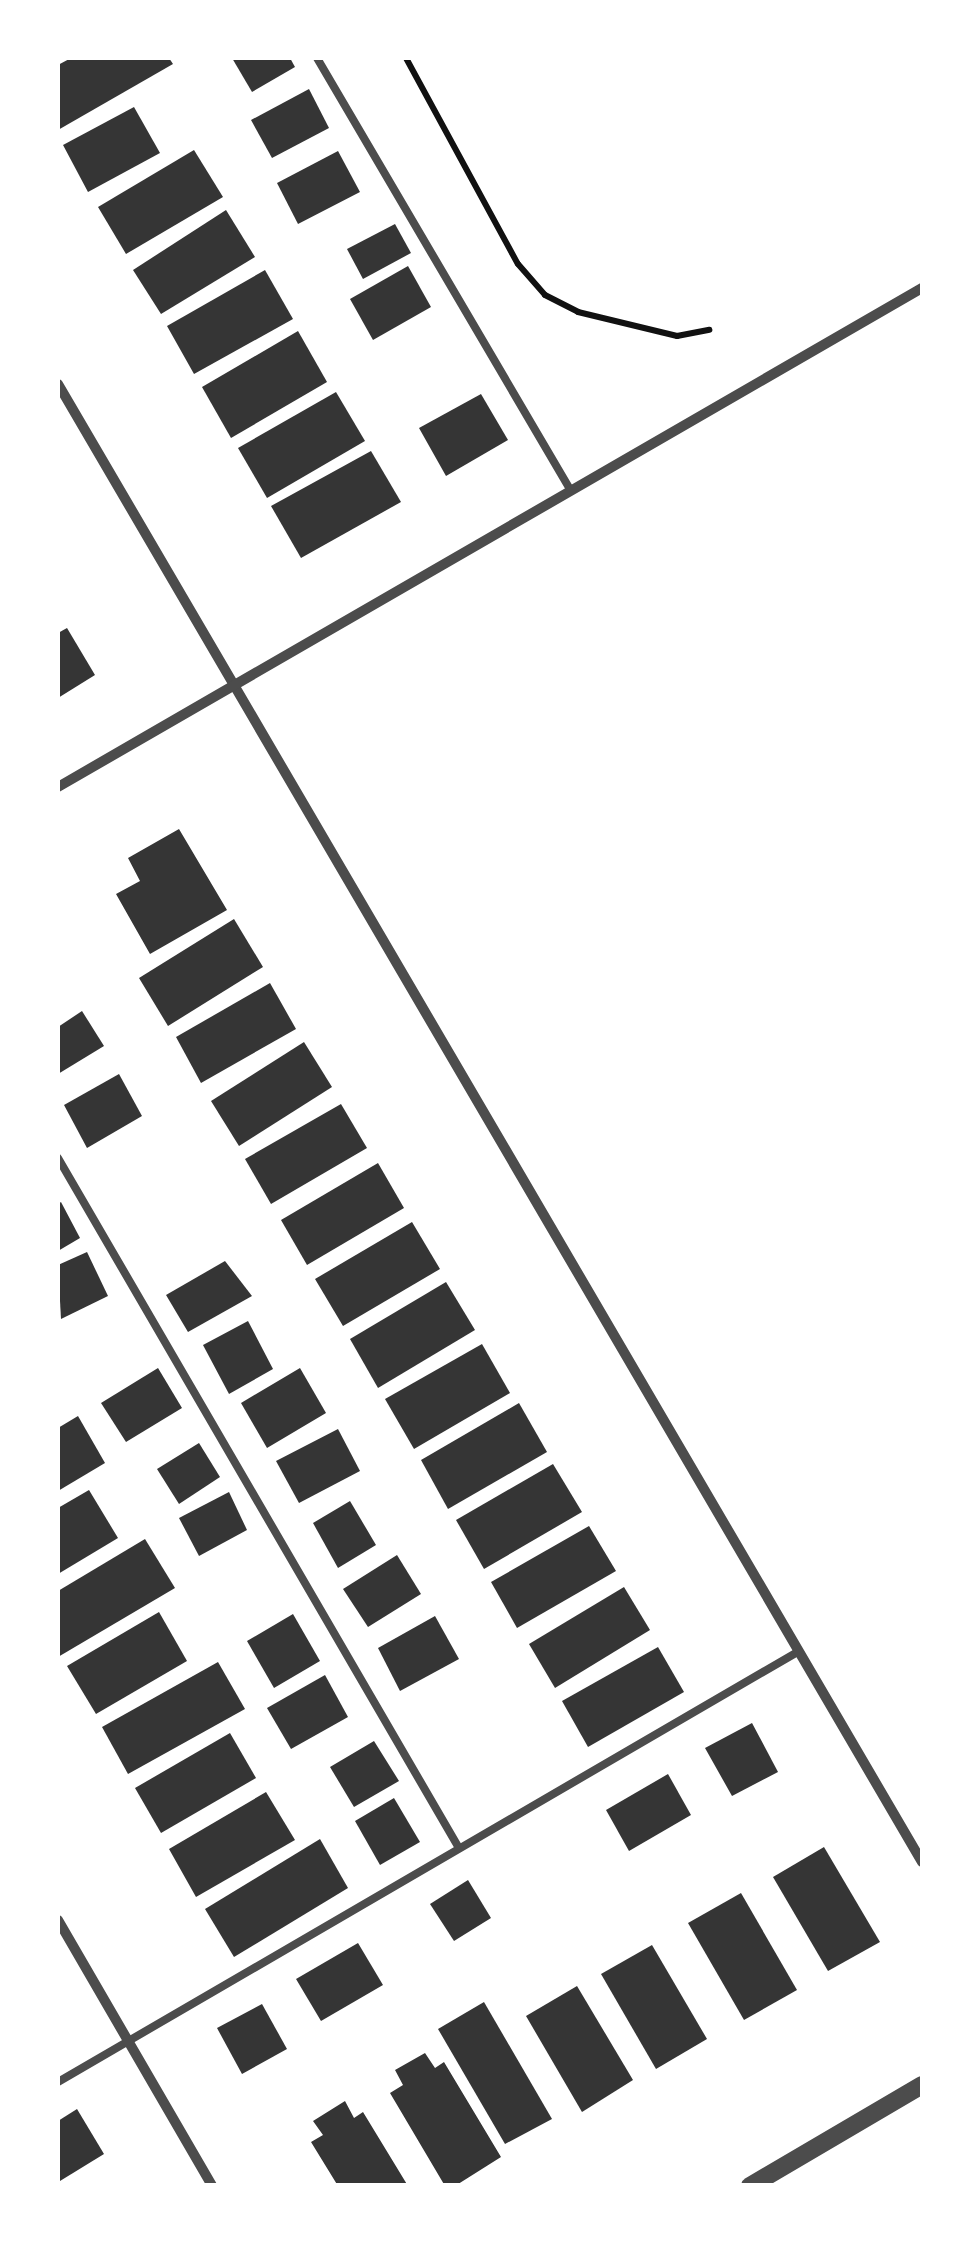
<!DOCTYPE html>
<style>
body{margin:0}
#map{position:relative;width:980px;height:2243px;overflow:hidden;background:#fff;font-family:"DejaVu Sans",sans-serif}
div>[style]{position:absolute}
.building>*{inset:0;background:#353535}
.path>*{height:6px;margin:-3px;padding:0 3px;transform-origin:3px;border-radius:3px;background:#111}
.service>*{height:8px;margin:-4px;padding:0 4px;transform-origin:4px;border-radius:4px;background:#4c4c4c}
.minor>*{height:10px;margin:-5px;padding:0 5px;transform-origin:5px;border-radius:5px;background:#4c4c4c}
.tertiary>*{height:18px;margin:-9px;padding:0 9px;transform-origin:9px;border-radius:9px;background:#4c4c4c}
span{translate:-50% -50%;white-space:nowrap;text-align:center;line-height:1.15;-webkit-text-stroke:8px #fff;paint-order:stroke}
.frame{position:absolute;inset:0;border:60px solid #fff;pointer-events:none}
</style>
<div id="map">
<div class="building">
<div style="clip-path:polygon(71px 58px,169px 58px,173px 64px,58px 130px,58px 65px)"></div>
<div style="clip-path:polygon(232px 58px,290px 58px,295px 67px,252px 92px)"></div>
<div style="clip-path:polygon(309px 89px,329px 128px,272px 158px,251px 120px)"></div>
<div style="clip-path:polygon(134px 107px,160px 153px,88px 192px,63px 145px)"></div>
<div style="clip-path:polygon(194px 150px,223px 197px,126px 254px,98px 207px)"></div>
<div style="clip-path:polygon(338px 151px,360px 192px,298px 224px,277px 183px)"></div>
<div style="clip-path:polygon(226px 210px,255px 257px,161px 314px,133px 270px)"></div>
<div style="clip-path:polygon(395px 224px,411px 253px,363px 279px,347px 249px)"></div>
<div style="clip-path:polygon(408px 266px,431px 307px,373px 340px,350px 299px)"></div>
<div style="clip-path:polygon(265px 270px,293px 319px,194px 374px,167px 326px)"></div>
<div style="clip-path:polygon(298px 331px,327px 382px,231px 438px,202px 387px)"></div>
<div style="clip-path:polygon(336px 392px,365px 441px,267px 498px,238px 448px)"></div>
<div style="clip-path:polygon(481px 394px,508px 440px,446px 476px,419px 428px)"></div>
<div style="clip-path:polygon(371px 451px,401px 502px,301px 558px,271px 506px)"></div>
<div style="clip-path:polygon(67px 628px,95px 675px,58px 698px,58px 633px)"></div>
<div style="clip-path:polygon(179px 829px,227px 910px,150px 954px,116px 894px,140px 881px,128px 858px)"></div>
<div style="clip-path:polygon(234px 919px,263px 967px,168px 1026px,139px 978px)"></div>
<div style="clip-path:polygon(270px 983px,296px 1029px,201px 1083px,176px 1037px)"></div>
<div style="clip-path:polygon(82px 1011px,104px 1046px,58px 1074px,58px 1027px)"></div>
<div style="clip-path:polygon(304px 1042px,332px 1087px,239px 1146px,211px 1101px)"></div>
<div style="clip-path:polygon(119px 1074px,142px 1116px,87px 1148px,64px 1105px)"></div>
<div style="clip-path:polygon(341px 1104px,367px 1148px,271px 1204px,245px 1159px)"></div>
<div style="clip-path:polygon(378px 1163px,404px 1208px,307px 1265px,281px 1220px)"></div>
<div style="clip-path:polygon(61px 1202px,80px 1238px,58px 1251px,58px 1204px)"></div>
<div style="clip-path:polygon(412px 1222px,440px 1269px,343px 1326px,315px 1279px)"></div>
<div style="clip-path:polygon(87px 1252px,108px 1296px,61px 1319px,58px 1265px)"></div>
<div style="clip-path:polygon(225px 1261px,252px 1296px,188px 1332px,166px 1295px)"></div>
<div style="clip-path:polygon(446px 1282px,475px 1330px,378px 1388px,350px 1339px)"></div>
<div style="clip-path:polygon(248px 1321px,273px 1369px,229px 1394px,203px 1345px)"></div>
<div style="clip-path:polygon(482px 1344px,510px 1393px,414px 1449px,385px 1399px)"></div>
<div style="clip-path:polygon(158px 1368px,182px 1408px,126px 1442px,101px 1403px)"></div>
<div style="clip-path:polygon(300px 1368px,326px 1413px,267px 1448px,241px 1403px)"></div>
<div style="clip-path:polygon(519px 1403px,547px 1452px,448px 1509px,421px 1460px)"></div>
<div style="clip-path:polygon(78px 1416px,105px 1463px,58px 1491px,58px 1428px)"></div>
<div style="clip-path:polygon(338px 1429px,360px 1471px,299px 1503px,276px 1461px)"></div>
<div style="clip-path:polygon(199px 1443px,220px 1477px,179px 1504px,157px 1469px)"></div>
<div style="clip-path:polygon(553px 1464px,582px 1512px,484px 1569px,456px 1520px)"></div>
<div style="clip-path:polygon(89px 1490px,118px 1538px,58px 1574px,58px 1508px)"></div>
<div style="clip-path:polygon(229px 1492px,247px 1530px,199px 1556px,179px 1518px)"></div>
<div style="clip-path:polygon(350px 1501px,376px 1545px,338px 1568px,313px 1523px)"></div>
<div style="clip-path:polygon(589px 1526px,616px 1571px,517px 1628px,491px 1582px)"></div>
<div style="clip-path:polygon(145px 1539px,175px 1588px,58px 1657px,58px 1591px)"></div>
<div style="clip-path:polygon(397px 1555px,421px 1594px,368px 1627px,343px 1589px)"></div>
<div style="clip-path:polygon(624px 1587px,650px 1630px,555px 1688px,529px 1644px)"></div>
<div style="clip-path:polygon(159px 1612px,187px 1661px,96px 1714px,67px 1666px)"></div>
<div style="clip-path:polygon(293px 1614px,320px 1661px,274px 1688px,247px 1641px)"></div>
<div style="clip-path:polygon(435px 1616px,459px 1659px,400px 1691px,378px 1648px)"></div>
<div style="clip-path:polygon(658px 1647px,684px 1692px,588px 1747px,562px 1701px)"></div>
<div style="clip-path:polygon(218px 1662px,245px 1709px,128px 1774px,102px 1727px)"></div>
<div style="clip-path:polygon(325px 1675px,348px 1717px,291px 1749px,267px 1708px)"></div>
<div style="clip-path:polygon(752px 1723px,778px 1772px,732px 1796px,705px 1748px)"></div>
<div style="clip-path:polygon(230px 1733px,256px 1778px,161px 1833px,135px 1788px)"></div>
<div style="clip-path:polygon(374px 1741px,399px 1781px,354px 1807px,330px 1767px)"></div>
<div style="clip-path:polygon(668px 1774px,691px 1815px,629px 1851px,606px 1810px)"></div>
<div style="clip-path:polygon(266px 1792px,295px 1840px,196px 1897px,169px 1849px)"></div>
<div style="clip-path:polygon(394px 1798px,420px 1842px,380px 1865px,355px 1821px)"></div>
<div style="clip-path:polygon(320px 1839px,348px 1888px,234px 1957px,205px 1909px)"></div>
<div style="clip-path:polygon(824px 1847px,880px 1942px,828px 1971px,773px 1877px)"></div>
<div style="clip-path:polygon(468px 1880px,491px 1918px,454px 1941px,430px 1904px)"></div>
<div style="clip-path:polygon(741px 1893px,797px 1990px,744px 2020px,688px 1923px)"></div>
<div style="clip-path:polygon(358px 1943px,383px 1985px,321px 2021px,296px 1979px)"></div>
<div style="clip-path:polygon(652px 1945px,707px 2039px,656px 2069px,601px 1974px)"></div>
<div style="clip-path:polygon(577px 1986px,633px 2080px,582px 2112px,526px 2016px)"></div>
<div style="clip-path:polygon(484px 2002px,552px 2119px,505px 2144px,438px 2029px)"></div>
<div style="clip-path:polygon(262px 2004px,287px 2049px,242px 2074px,217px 2028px)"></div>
<div style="clip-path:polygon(425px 2053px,435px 2068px,444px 2062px,501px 2157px,455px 2186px,445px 2186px,390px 2093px,403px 2085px,395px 2070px)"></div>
<div style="clip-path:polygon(345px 2101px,354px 2118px,363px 2112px,408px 2186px,338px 2186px,311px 2142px,323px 2135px,313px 2121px)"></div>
<div style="clip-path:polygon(77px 2109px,104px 2154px,60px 2181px,58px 2121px)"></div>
</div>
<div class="path">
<div style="left:406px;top:58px;width:234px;rotate:61.5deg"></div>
<div style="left:518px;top:264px;width:41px;rotate:48.9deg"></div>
<div style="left:545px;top:295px;width:37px;rotate:27deg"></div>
<div style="left:578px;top:312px;width:102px;rotate:13.6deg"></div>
<div style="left:677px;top:336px;width:33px;rotate:-11deg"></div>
</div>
<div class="service">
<div style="left:317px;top:58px;width:502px;rotate:59.6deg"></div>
<div style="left:58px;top:1158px;width:798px;rotate:59.84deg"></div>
<div style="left:58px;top:2082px;width:857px;rotate:-30.18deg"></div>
</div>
<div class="minor">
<div style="left:58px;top:384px;width:1712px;rotate:59.69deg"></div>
<div style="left:58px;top:787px;width:998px;rotate:-30.01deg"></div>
<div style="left:58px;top:1920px;width:307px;rotate:59.9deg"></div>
</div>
<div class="tertiary">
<div style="left:750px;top:2186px;width:199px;rotate:-30.4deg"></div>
</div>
<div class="frame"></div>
</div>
